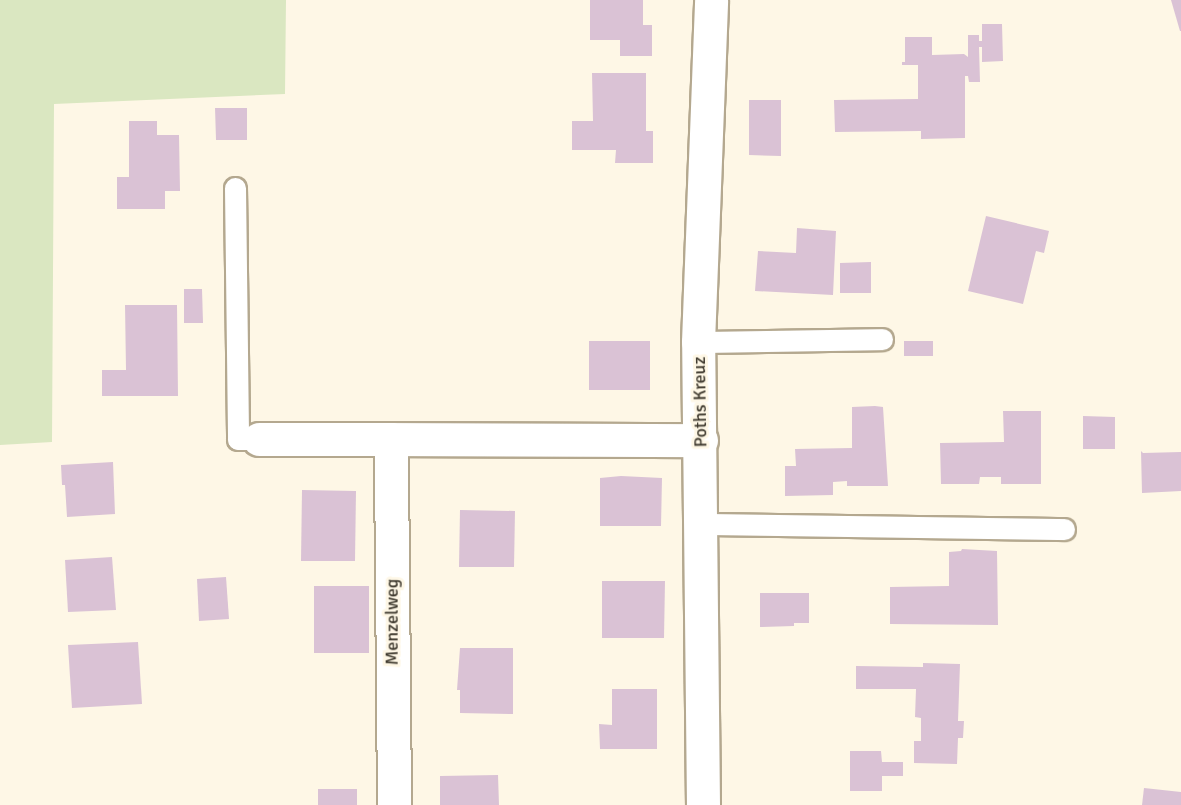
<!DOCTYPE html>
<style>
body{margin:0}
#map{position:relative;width:1181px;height:805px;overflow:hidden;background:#fef7e6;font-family:Signika,sans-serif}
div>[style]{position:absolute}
.green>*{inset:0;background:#dae7c1}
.building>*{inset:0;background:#dac2d5}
.roads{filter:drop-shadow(2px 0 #b4a88f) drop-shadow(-2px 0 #b4a88f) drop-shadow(0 2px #b4a88f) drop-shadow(0 -2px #b4a88f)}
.lane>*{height:21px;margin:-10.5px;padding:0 10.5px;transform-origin:10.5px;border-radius:10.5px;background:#fff}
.street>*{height:33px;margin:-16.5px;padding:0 16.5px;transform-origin:16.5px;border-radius:16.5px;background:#fff}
span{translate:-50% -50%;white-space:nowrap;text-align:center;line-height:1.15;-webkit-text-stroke:6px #fef7e6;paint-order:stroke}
.street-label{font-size:18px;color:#3c372c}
</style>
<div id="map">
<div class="green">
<div style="clip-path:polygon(0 0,286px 0,285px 94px,54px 104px,52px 442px,0 445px)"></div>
</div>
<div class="building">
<div style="clip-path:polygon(590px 0,643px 0,643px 25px,652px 25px,652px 56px,620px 56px,620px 40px,590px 40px)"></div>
<div style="clip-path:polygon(1171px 0,1181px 0,1181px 31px,1180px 31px)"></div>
<div style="clip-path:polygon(982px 24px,1002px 24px,1003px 61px,982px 62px,982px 47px,979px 47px,980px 82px,969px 82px,968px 76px,965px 76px,965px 138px,921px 139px,921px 131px,835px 132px,834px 100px,918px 99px,918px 65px,902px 65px,902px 62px,905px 62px,905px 37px,932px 37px,932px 55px,964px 54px,968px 57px,968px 35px,979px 35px,979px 41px,982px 41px)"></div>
<div style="clip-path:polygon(592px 73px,646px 73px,646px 131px,653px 131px,653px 163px,615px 163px,616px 150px,572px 150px,572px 121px,593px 121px)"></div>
<div style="clip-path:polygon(749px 100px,781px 100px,781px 156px,749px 155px)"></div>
<div style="clip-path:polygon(215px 108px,247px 108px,247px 140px,216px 140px)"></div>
<div style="clip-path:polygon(129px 121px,157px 121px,157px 135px,179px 135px,180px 191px,165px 191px,165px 209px,117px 209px,117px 177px,129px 177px)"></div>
<div style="clip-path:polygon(986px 216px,1049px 231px,1044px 253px,1036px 251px,1023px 304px,968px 291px)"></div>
<div style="clip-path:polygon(797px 228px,836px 231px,833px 295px,755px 291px,758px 251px,796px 253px)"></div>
<div style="clip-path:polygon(871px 262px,871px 293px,840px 293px,840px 263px)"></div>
<div style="clip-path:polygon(184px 289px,202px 289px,203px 323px,184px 323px)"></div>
<div style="clip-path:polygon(125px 305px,177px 305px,178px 396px,102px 396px,102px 370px,126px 370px)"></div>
<div style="clip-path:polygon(589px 341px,650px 341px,650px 390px,589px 390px)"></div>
<div style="clip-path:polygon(904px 341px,933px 341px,933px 356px,904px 356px)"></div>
<div style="clip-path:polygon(875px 406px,883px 407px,888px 486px,847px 486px,847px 481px,833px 482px,833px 495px,785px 496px,785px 466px,796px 466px,795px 449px,852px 448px,852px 407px)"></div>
<div style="clip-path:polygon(1003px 411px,1041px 411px,1041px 484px,1001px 484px,1001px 477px,980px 477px,979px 484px,941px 484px,940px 443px,1004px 442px)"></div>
<div style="clip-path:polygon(1083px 416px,1115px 417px,1115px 449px,1083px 449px)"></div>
<div style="clip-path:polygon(1141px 451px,1143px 453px,1181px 452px,1181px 491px,1142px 493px)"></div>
<div style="clip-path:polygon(113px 462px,115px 514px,67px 517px,65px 485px,62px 485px,61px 465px)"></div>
<div style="clip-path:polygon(621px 476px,662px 478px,661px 526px,600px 526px,600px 478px)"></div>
<div style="clip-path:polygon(302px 490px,356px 491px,355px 561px,301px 561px)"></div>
<div style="clip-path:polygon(460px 510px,515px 511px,514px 567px,459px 567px)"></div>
<div style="clip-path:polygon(962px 549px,997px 551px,998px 625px,890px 624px,890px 587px,949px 586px,949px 552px,961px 551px)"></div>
<div style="clip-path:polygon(112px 557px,116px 610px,68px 612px,65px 560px)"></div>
<div style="clip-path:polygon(226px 577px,229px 619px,199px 621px,197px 579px)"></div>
<div style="clip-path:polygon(602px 581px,665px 581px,664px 638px,602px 638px)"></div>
<div style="clip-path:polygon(314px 586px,369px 586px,369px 653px,314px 653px)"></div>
<div style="clip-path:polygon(760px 593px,809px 593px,809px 623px,794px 623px,794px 626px,760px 627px)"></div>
<div style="clip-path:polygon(138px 642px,142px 704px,72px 708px,68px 645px)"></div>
<div style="clip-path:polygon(460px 648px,513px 648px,513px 714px,460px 713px,460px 690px,457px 690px)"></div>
<div style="clip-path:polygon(923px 663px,960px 664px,958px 721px,964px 721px,963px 738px,958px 738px,957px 764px,914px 763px,914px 741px,921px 741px,921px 718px,915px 717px,916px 689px,856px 689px,856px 666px,923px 667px)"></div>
<div style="clip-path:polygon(612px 689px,657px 689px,657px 749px,600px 749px,599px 724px,612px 725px)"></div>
<div style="clip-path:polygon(850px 751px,881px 751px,882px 762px,903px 762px,903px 776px,882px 776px,882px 791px,850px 791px)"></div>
<div style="clip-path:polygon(498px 775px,499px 805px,440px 805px,440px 776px)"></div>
<div style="clip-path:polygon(1144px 788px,1181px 792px,1181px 805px,1142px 805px)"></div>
<div style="clip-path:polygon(318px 789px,357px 789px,357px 805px,318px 805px)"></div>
</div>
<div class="roads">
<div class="lane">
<div style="left:235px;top:188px;width:251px;rotate:89.3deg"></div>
<div style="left:238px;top:439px;width:21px"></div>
<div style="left:698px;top:342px;width:184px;rotate:-0.9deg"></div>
<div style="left:701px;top:524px;width:363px;rotate:0.8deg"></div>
</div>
<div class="street">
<div style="left:259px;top:439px;width:132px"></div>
<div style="left:394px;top:805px;width:366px;rotate:-90.5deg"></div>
<div style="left:391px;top:439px;width:310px;rotate:0.2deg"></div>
<div style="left:703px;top:805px;width:463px;rotate:-90.6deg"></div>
<div style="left:698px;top:342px;width:342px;rotate:-87.8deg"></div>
</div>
</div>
<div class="street-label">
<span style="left:700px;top:402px;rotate:-91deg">Poths Kreuz</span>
<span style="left:392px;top:622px;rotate:-90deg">Menzelweg</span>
</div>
</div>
